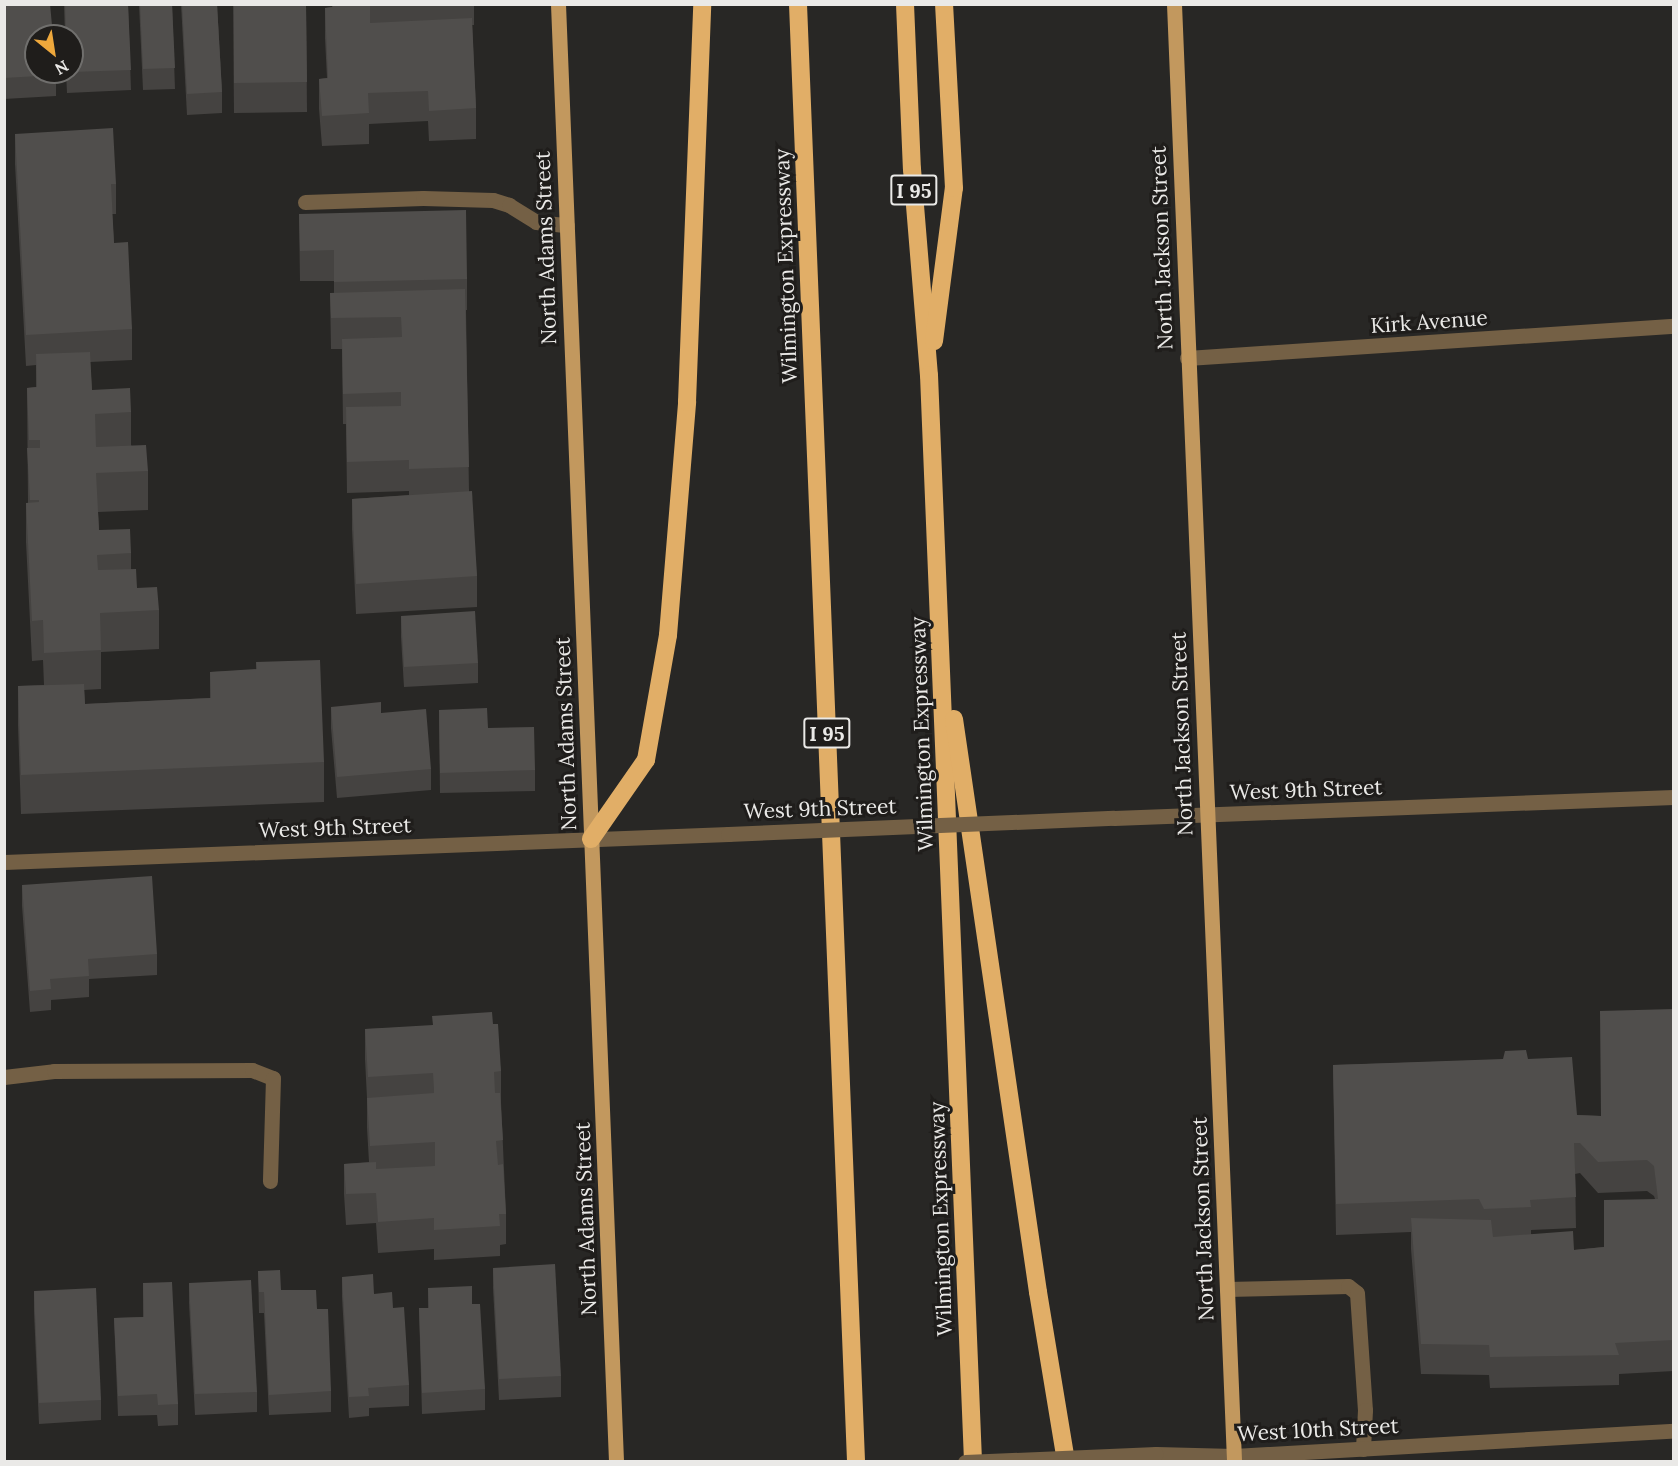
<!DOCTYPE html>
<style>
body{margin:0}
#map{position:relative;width:1678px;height:1466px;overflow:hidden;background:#282725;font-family:Lora,serif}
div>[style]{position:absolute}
.service>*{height:15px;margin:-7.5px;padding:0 7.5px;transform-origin:7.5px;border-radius:7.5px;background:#746045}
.minor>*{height:15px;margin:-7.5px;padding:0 7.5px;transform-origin:7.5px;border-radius:7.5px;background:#746045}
.primary>*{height:15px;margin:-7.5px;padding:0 7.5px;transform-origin:7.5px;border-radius:7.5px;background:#c2985e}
.motorway>*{height:18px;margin:-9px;padding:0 9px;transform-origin:9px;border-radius:9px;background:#e1ae67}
.minor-bridge>*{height:15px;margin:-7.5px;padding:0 7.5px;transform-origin:7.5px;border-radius:7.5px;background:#746045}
.wall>*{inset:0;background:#454341}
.building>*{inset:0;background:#504e4c}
span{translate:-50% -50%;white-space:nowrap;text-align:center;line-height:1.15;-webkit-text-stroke:6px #1f1d1b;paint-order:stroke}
.shield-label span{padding:2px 4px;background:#1f1d1b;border:2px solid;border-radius:4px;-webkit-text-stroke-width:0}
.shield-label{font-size:20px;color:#eae9e7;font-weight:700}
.street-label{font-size:21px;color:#eae9e7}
.frame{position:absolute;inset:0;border:6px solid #eae9e7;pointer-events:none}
.north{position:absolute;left:24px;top:24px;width:60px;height:60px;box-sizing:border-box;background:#1f1d1b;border:2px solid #706f6d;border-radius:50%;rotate:150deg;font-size:16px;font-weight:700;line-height:24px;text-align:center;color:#eae9e7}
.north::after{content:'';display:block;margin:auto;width:21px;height:27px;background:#eea83c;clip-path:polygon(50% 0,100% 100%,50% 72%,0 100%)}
</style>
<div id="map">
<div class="service">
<div style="left:305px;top:202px;width:118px;rotate:-1.9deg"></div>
<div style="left:423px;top:198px;width:70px;rotate:1.6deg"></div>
<div style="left:493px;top:200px;width:17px;rotate:17deg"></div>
<div style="left:509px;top:205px;width:32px;rotate:32deg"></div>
<div style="left:536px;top:222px;width:31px;rotate:6deg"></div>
<div style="left:4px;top:1077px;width:50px;rotate:-6.8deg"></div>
<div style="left:54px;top:1071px;width:198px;rotate:-0.3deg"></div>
<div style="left:252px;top:1070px;width:22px;rotate:21deg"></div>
<div style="left:273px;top:1078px;width:103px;rotate:91.7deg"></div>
<div style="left:1227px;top:1289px;width:121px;rotate:-1.4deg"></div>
<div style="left:1348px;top:1286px;width:11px;rotate:38deg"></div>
<div style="left:1357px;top:1293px;width:117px;rotate:86.1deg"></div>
<div style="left:1365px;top:1410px;width:39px;rotate:93deg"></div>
</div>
<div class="minor">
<div style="left:1187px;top:358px;width:488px;rotate:-3.8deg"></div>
<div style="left:1114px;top:818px;width:560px;rotate:-2.15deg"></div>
<div style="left:4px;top:862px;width:725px;rotate:-2.21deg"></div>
<div style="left:1156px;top:1454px;width:78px;rotate:1.5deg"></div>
<div style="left:1234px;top:1456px;width:441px;rotate:-3.3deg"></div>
</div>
<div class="primary">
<div style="left:558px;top:4px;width:1459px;rotate:87.72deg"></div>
<div style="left:1174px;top:4px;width:1459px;rotate:87.64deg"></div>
</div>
<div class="motorway">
<div style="left:798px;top:4px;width:1459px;rotate:87.72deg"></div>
<div style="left:905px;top:4px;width:165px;rotate:87.6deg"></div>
<div style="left:912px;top:169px;width:207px;rotate:85.3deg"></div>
<div style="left:929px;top:375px;width:1088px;rotate:87.68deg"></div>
<div style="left:934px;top:341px;width:154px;rotate:-82.6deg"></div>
<div style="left:954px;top:188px;width:184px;rotate:-93.1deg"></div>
<div style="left:954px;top:719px;width:579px;rotate:81.66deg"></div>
<div style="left:1038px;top:1292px;width:172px;rotate:80.6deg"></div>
<div style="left:591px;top:839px;width:96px;rotate:-55.2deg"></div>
<div style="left:646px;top:760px;width:127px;rotate:-80deg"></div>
<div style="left:668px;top:635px;width:234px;rotate:-85.3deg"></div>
<div style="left:687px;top:402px;width:398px;rotate:-87.8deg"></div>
</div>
<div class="minor-bridge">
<div style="left:728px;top:834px;width:386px;rotate:-2.4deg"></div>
<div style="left:965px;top:1462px;width:191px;rotate:-2.4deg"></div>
</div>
<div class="wall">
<div style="clip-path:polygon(4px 4px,56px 72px,56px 96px,4px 99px)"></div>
<div style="clip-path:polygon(64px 4px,128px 4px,131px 90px,67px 93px,66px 72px,72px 72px,72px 36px,65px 36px)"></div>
<div style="clip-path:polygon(139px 4px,172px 4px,175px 89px,143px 90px)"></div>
<div style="clip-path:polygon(181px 4px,217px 4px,222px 92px,222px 113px,187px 115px)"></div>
<div style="clip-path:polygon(233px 4px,306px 4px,307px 112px,234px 113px)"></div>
<div style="clip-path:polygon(332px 4px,474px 4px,474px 25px,472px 25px,476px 108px,476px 139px,429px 141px,428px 121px,369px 124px,369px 144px,322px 146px,319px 109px,319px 79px,327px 78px,325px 38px,325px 8px,332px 7px)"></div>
<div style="clip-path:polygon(15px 134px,116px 184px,116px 214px,112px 214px,114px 243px,132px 329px,132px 360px,90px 362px,92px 390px,131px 412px,131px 445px,148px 471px,148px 510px,98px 512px,99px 530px,131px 553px,131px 569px,137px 588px,159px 610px,159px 649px,101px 652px,101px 689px,84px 690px,85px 704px,210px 698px,210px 672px,256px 670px,256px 662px,324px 762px,324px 802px,21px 814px,18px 725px,18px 686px,44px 685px,43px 660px,32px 661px,26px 542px,26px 503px,28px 503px,27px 388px,36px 387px,36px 365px,26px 366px,15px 164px)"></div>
<div style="clip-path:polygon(299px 214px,467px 279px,467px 310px,466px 310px,469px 491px,477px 576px,477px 607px,356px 614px,352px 529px,352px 499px,409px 495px,409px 491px,347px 493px,346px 424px,343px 424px,342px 349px,331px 349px,330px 293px,334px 293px,334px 281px,300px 281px)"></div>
<div style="clip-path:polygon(401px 616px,478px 663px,478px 683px,404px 687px,401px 637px)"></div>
<div style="clip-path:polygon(331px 707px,381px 713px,431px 769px,431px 790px,337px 798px,331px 728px)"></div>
<div style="clip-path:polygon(439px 710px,488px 728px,535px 770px,535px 791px,440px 793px)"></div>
<div style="clip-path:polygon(22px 885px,157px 954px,157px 975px,89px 979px,89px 997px,51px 1000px,51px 1010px,30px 1012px,22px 906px)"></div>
<div style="clip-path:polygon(evenodd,1674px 1009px,1674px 1371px,1619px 1374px,1619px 1385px,1490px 1388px,1489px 1375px,1421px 1374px,1411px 1249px,1411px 1232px,1336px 1235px,1333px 1065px,1528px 1059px,1577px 1115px,1601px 1116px,1674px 1009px,1580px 1173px,1598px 1193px,1647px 1191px,1654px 1196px,1655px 1199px,1604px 1247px,1574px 1250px,1531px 1234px,1531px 1230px,1576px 1228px,1575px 1174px,1580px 1173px)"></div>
<div style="clip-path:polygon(493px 1024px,501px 1071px,501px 1102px,506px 1214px,506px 1244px,500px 1245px,500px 1256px,434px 1260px,434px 1249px,378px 1253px,376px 1223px,346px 1225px,344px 1194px,344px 1164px,369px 1162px,367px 1128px,367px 1098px,365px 1059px,365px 1029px)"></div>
<div style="clip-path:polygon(493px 1268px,561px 1376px,561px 1397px,499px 1400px,493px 1288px)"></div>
<div style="clip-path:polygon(258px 1271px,281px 1290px,317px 1309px,331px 1391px,331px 1412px,269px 1415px,264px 1313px,259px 1313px)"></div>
<div style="clip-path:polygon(342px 1277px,374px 1294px,393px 1308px,409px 1385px,409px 1406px,369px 1408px,369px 1416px,349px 1418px,342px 1297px)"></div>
<div style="clip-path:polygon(143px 1283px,178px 1404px,178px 1425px,158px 1426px,157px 1415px,118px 1416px,114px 1318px,143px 1317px)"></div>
<div style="clip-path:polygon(189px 1283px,257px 1392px,257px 1412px,195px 1415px,189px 1303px)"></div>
<div style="clip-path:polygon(428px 1288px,472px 1304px,485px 1389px,485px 1410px,422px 1414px,419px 1308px,428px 1308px)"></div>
<div style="clip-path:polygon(34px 1291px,101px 1400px,101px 1420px,39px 1424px,34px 1312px)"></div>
</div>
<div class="building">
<div style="clip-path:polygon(4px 4px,50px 4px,53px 36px,36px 36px,36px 72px,56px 72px,56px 75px,4px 78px)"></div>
<div style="clip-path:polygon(65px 4px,128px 4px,131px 70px,72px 72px,72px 36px,66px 36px)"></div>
<div style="clip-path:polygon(140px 4px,172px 4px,175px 68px,143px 69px)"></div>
<div style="clip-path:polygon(182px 4px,217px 4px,222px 92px,187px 94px)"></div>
<div style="clip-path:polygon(234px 4px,306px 4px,307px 82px,234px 83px)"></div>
<div style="clip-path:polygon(333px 4px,370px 4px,370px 23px,472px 18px,476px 108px,429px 111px,428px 91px,368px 93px,369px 113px,322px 116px,319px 79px,328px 78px,325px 8px,333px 7px)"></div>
<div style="clip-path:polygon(113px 128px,116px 184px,111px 184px,114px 243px,128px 242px,132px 329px,26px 335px,15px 134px)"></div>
<div style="clip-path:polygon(466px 210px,467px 279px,334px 282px,334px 250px,300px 251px,299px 214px)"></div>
<div style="clip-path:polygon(465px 289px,469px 467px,409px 469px,409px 460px,347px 462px,346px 407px,401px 406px,401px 392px,343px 394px,342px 339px,402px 337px,401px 317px,331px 318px,330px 293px)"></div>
<div style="clip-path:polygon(90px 352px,92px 390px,130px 388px,131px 412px,95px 414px,96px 447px,146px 445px,148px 471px,96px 473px,99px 530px,130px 529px,131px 553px,97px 555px,98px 570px,136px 569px,137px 588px,157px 587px,159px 610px,100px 613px,101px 650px,44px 653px,43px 620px,32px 621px,26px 503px,39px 502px,39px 500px,30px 500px,27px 448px,40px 448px,40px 440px,29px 440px,27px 388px,37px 387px,36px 354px)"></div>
<div style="clip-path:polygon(472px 491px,477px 576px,356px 584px,352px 499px)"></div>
<div style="clip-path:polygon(475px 611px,478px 663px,404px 667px,401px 616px)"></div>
<div style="clip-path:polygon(320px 660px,324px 762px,21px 775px,18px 686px,84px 684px,85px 704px,211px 698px,210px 672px,257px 669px,256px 662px)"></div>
<div style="clip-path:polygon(381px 702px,381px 713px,426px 709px,431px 769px,337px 777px,331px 707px)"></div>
<div style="clip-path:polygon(487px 708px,488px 728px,534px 727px,535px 770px,440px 773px,439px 710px)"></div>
<div style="clip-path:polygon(152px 876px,157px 954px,88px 959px,89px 976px,50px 979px,51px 989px,30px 991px,22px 885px)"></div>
<div style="clip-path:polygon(1674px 1009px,1674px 1340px,1615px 1343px,1619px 1355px,1490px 1357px,1489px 1345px,1421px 1344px,1411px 1218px,1491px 1220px,1493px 1237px,1573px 1231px,1574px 1250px,1604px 1247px,1604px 1200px,1658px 1199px,1654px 1166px,1647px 1160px,1598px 1162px,1580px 1143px,1574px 1143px,1576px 1197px,1530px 1200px,1531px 1207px,1484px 1209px,1479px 1199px,1336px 1204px,1333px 1065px,1503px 1059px,1505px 1051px,1526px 1050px,1528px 1059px,1572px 1057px,1577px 1115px,1601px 1116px,1600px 1011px)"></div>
<div style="clip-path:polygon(492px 1012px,493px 1024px,498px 1024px,501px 1071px,494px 1072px,495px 1093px,500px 1093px,503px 1140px,496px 1141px,498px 1165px,503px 1164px,506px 1214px,499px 1214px,500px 1226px,434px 1230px,434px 1218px,378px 1222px,376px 1193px,346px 1194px,344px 1164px,376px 1162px,376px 1169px,435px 1166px,435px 1142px,370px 1146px,367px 1098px,434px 1093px,434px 1089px,433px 1073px,368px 1077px,365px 1029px,433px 1025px,432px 1016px)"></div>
<div style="clip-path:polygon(555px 1264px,561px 1376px,499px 1379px,493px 1268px)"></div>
<div style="clip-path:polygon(280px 1270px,281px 1290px,316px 1290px,317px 1309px,328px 1309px,331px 1391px,269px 1395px,264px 1292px,259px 1292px,258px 1271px)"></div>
<div style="clip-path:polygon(373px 1274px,374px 1294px,392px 1292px,393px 1308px,404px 1307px,409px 1385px,368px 1388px,369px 1396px,349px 1397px,342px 1277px)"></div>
<div style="clip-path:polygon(251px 1280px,257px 1392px,195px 1394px,189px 1283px)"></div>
<div style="clip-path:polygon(172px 1282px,178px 1404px,158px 1405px,157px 1394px,118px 1396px,114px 1318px,144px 1317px,143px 1283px)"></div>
<div style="clip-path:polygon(472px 1286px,472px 1304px,480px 1304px,485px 1389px,422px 1393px,419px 1308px,429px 1308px,428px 1288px)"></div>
<div style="clip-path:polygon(96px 1288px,101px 1400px,39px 1403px,34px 1291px)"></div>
</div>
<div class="shield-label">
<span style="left:914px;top:190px">I 95</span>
<span style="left:827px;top:733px">I 95</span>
</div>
<div class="street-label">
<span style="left:546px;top:248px;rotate:-92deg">North Adams Street</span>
<span style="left:1162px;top:248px;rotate:-92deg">North Jackson Street</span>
<span style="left:786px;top:266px;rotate:-92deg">Wilmington Expressway</span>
<span style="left:1429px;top:322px;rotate:-4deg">Kirk Avenue</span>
<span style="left:566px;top:734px;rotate:-92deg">North Adams Street</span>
<span style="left:922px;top:734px;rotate:-92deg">Wilmington Expressway</span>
<span style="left:1182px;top:734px;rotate:-92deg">North Jackson Street</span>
<span style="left:1306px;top:790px;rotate:-2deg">West 9th Street</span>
<span style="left:820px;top:809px;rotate:-2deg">West 9th Street</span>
<span style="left:335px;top:828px;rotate:-2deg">West 9th Street</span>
<span style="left:586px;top:1219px;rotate:-92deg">North Adams Street</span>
<span style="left:941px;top:1219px;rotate:-92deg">Wilmington Expressway</span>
<span style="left:1203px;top:1219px;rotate:-92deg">North Jackson Street</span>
<span style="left:1318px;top:1430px;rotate:-3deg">West 10th Street</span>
</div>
<div class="frame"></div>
<div class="north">N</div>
</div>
